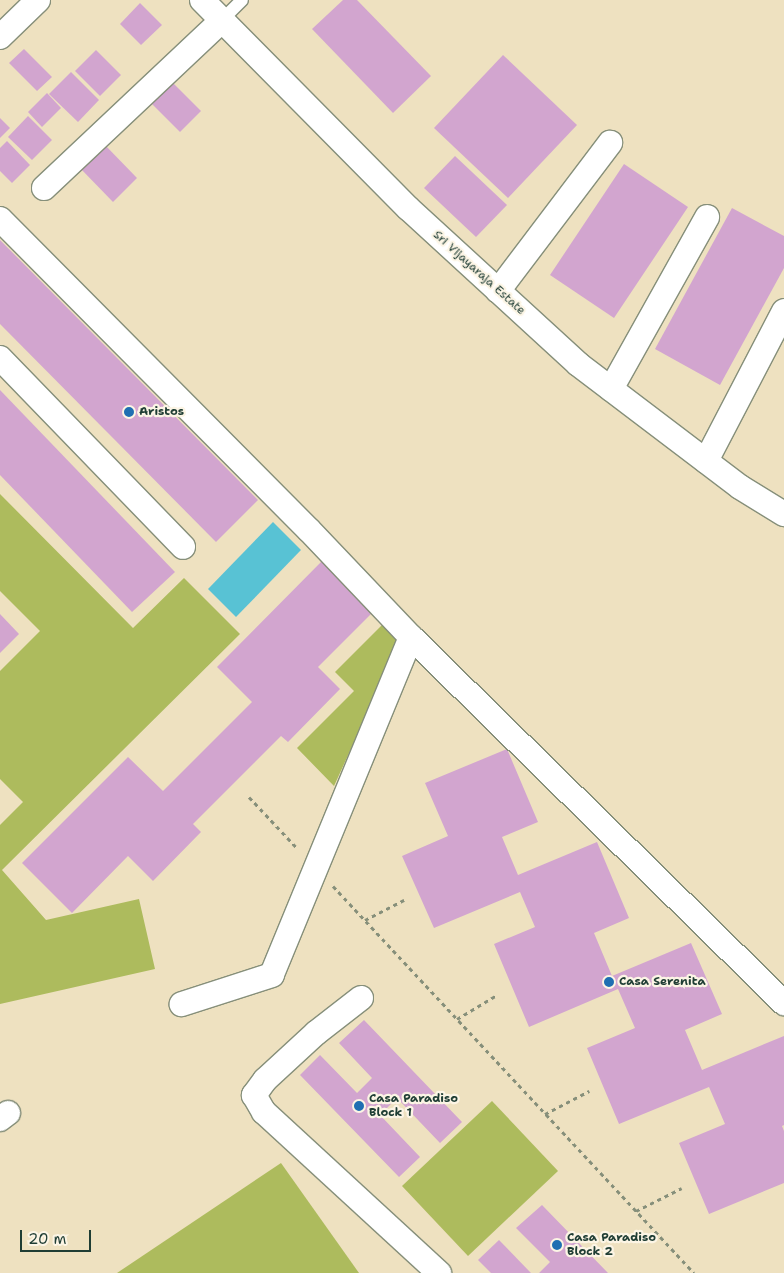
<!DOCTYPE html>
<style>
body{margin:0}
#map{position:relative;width:784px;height:1273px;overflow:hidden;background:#eee1c0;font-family:"Shantell Sans",sans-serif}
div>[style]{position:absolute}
.green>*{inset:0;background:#adbb5d}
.water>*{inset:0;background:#58c2d4}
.building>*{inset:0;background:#d2a5cf}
.path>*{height:3px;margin-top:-1.5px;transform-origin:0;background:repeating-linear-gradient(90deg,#868f7a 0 4px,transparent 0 8px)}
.roads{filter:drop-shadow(1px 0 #868f7a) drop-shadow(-1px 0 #868f7a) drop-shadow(0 1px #868f7a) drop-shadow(0 -1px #868f7a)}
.service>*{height:12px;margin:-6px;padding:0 6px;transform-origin:6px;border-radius:6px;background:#fff}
.minor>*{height:24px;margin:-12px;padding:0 12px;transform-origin:12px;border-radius:12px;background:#fff}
.dots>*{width:14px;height:14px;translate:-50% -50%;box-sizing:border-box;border:2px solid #fcf5e5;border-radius:50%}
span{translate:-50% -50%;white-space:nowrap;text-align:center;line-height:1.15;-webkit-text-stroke:4.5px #fcf5e5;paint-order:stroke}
.street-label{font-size:12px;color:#1f3d34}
.poi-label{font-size:12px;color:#1f3d34;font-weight:700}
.left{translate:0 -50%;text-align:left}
.scale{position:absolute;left:20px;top:1230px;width:71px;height:22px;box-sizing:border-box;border:2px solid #1f3d34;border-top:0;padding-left:6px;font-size:15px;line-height:18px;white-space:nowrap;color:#1f3d34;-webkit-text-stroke:4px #fcf5e5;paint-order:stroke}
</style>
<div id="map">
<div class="green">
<div style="clip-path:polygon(0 494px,133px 628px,184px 578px,240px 634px,2px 870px,46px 920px,139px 899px,155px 969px,0 1004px,0 825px,23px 802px,0 779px,0 671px,40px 631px,0 591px)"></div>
<div style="clip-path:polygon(384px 623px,401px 639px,334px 786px,297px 748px,354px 691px,335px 672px)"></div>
<div style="clip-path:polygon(492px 1101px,558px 1171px,468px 1256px,402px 1186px)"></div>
<div style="clip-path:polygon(281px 1163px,359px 1273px,117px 1273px)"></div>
</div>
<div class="water">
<div style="clip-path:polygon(273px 522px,301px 550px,236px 617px,208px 589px)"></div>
</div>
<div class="building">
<div style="clip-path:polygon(343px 0,357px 0,431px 76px,393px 113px,312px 29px)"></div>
<div style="clip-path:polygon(140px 3px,162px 25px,141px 45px,120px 24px)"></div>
<div style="clip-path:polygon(24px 49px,52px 77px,37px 91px,9px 63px)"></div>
<div style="clip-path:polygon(96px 50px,121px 75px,100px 96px,75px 71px)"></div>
<div style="clip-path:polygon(503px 55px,577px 125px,508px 198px,434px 128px)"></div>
<div style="clip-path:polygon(71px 72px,99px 100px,78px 122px,49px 94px)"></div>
<div style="clip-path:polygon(171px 81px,201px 111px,180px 132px,150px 102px)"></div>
<div style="clip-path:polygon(47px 93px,61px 108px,42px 127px,28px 112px)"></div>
<div style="clip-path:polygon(28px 116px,52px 140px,32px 160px,8px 137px)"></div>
<div style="clip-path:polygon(0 118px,10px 128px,0 138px)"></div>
<div style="clip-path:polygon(7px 141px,30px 165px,12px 183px,0 171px,0 148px)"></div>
<div style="clip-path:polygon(104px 144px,137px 178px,113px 202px,80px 168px)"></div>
<div style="clip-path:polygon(455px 156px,507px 205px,476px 237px,424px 188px)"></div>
<div style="clip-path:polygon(624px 164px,688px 207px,614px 318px,550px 275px)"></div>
<div style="clip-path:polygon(732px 208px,784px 236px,784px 268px,720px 385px,655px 349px)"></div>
<div style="clip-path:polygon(0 240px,258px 500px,216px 542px,0 324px)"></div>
<div style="clip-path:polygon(0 390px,175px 572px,132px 612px,0 475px)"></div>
<div style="clip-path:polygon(322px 561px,373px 612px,318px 667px,340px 689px,288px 742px,281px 736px,193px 824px,201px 832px,153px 881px,128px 856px,72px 913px,22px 863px,128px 757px,163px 791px,252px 702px,217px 667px)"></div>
<div style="clip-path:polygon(0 614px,19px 634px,0 653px)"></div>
<div style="clip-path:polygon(507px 749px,538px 822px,502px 837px,518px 875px,597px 842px,629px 918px,594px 933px,612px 976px,691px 943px,722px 1014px,685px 1030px,702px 1070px,784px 1036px,784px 1125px,782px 1126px,784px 1131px,784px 1183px,709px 1214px,679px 1143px,725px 1124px,709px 1087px,619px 1124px,587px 1048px,635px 1028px,618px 989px,529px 1027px,494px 944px,535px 927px,520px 892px,434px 928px,402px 856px,448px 836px,425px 783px)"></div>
<div style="clip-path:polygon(364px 1020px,462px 1122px,440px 1143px,397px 1098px,380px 1115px,420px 1157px,399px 1177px,300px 1075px,320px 1055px,357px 1093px,372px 1078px,339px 1043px)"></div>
<div style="clip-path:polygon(542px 1205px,608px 1273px,539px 1273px,550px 1262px,516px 1228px)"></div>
<div style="clip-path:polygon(499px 1240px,531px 1273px,491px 1273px,478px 1260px)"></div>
</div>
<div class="path">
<div style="left:249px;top:797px;width:71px;rotate:46.7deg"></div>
<div style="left:333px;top:886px;width:529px;rotate:46.99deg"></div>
<div style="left:365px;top:920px;width:44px;rotate:-27.1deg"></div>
<div style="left:457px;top:1019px;width:47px;rotate:-31deg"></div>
<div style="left:545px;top:1114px;width:50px;rotate:-27.6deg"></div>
<div style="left:636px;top:1211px;width:51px;rotate:-26.6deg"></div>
</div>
<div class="roads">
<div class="service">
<div style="left:222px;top:20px;width:28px;rotate:-45deg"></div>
</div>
<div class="minor">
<div style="left:202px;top:0;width:293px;rotate:45.3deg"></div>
<div style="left:408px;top:208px;width:231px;rotate:42.5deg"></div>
<div style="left:578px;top:364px;width:203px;rotate:37.2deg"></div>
<div style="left:740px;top:487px;width:52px;rotate:31.5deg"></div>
<div style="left:0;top:37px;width:53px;rotate:-44.2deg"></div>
<div style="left:44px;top:188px;width:245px;rotate:-43.3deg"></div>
<div style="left:0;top:219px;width:438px;rotate:45.2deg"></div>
<div style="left:309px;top:530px;width:148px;rotate:46.4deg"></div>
<div style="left:411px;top:637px;width:365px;rotate:112.4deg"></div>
<div style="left:272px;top:975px;width:95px;rotate:162.1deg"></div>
<div style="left:498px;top:291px;width:186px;rotate:-52.9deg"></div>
<div style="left:0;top:358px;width:263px;rotate:45.9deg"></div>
<div style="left:611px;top:389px;width:197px;rotate:-60.8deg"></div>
<div style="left:706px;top:461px;width:169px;rotate:-62.5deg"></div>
<div style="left:411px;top:637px;width:523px;rotate:44.46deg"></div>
<div style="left:361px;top:998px;width:57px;rotate:142.1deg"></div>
<div style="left:316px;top:1033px;width:69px;rotate:137.3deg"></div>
<div style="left:265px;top:1080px;width:19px;rotate:126deg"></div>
<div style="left:254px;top:1095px;width:20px;rotate:60deg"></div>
<div style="left:264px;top:1112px;width:238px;rotate:42.6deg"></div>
<div style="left:0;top:1119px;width:10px;rotate:-37deg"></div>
</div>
</div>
<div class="dots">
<div style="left:129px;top:412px;background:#1f6fb2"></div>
<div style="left:609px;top:982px;background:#1f6fb2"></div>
<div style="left:359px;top:1106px;background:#1f6fb2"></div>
<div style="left:557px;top:1245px;background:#1f6fb2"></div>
</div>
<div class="street-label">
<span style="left:479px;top:273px;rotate:42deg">Sri Vijayaraja Estate</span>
</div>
<div class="poi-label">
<span class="left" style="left:139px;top:412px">Aristos</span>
<span class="left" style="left:619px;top:982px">Casa Serenita</span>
<span class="left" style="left:369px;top:1106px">Casa Paradiso<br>Block 1</span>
<span class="left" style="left:567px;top:1245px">Casa Paradiso<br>Block 2</span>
</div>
<div class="scale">20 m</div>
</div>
